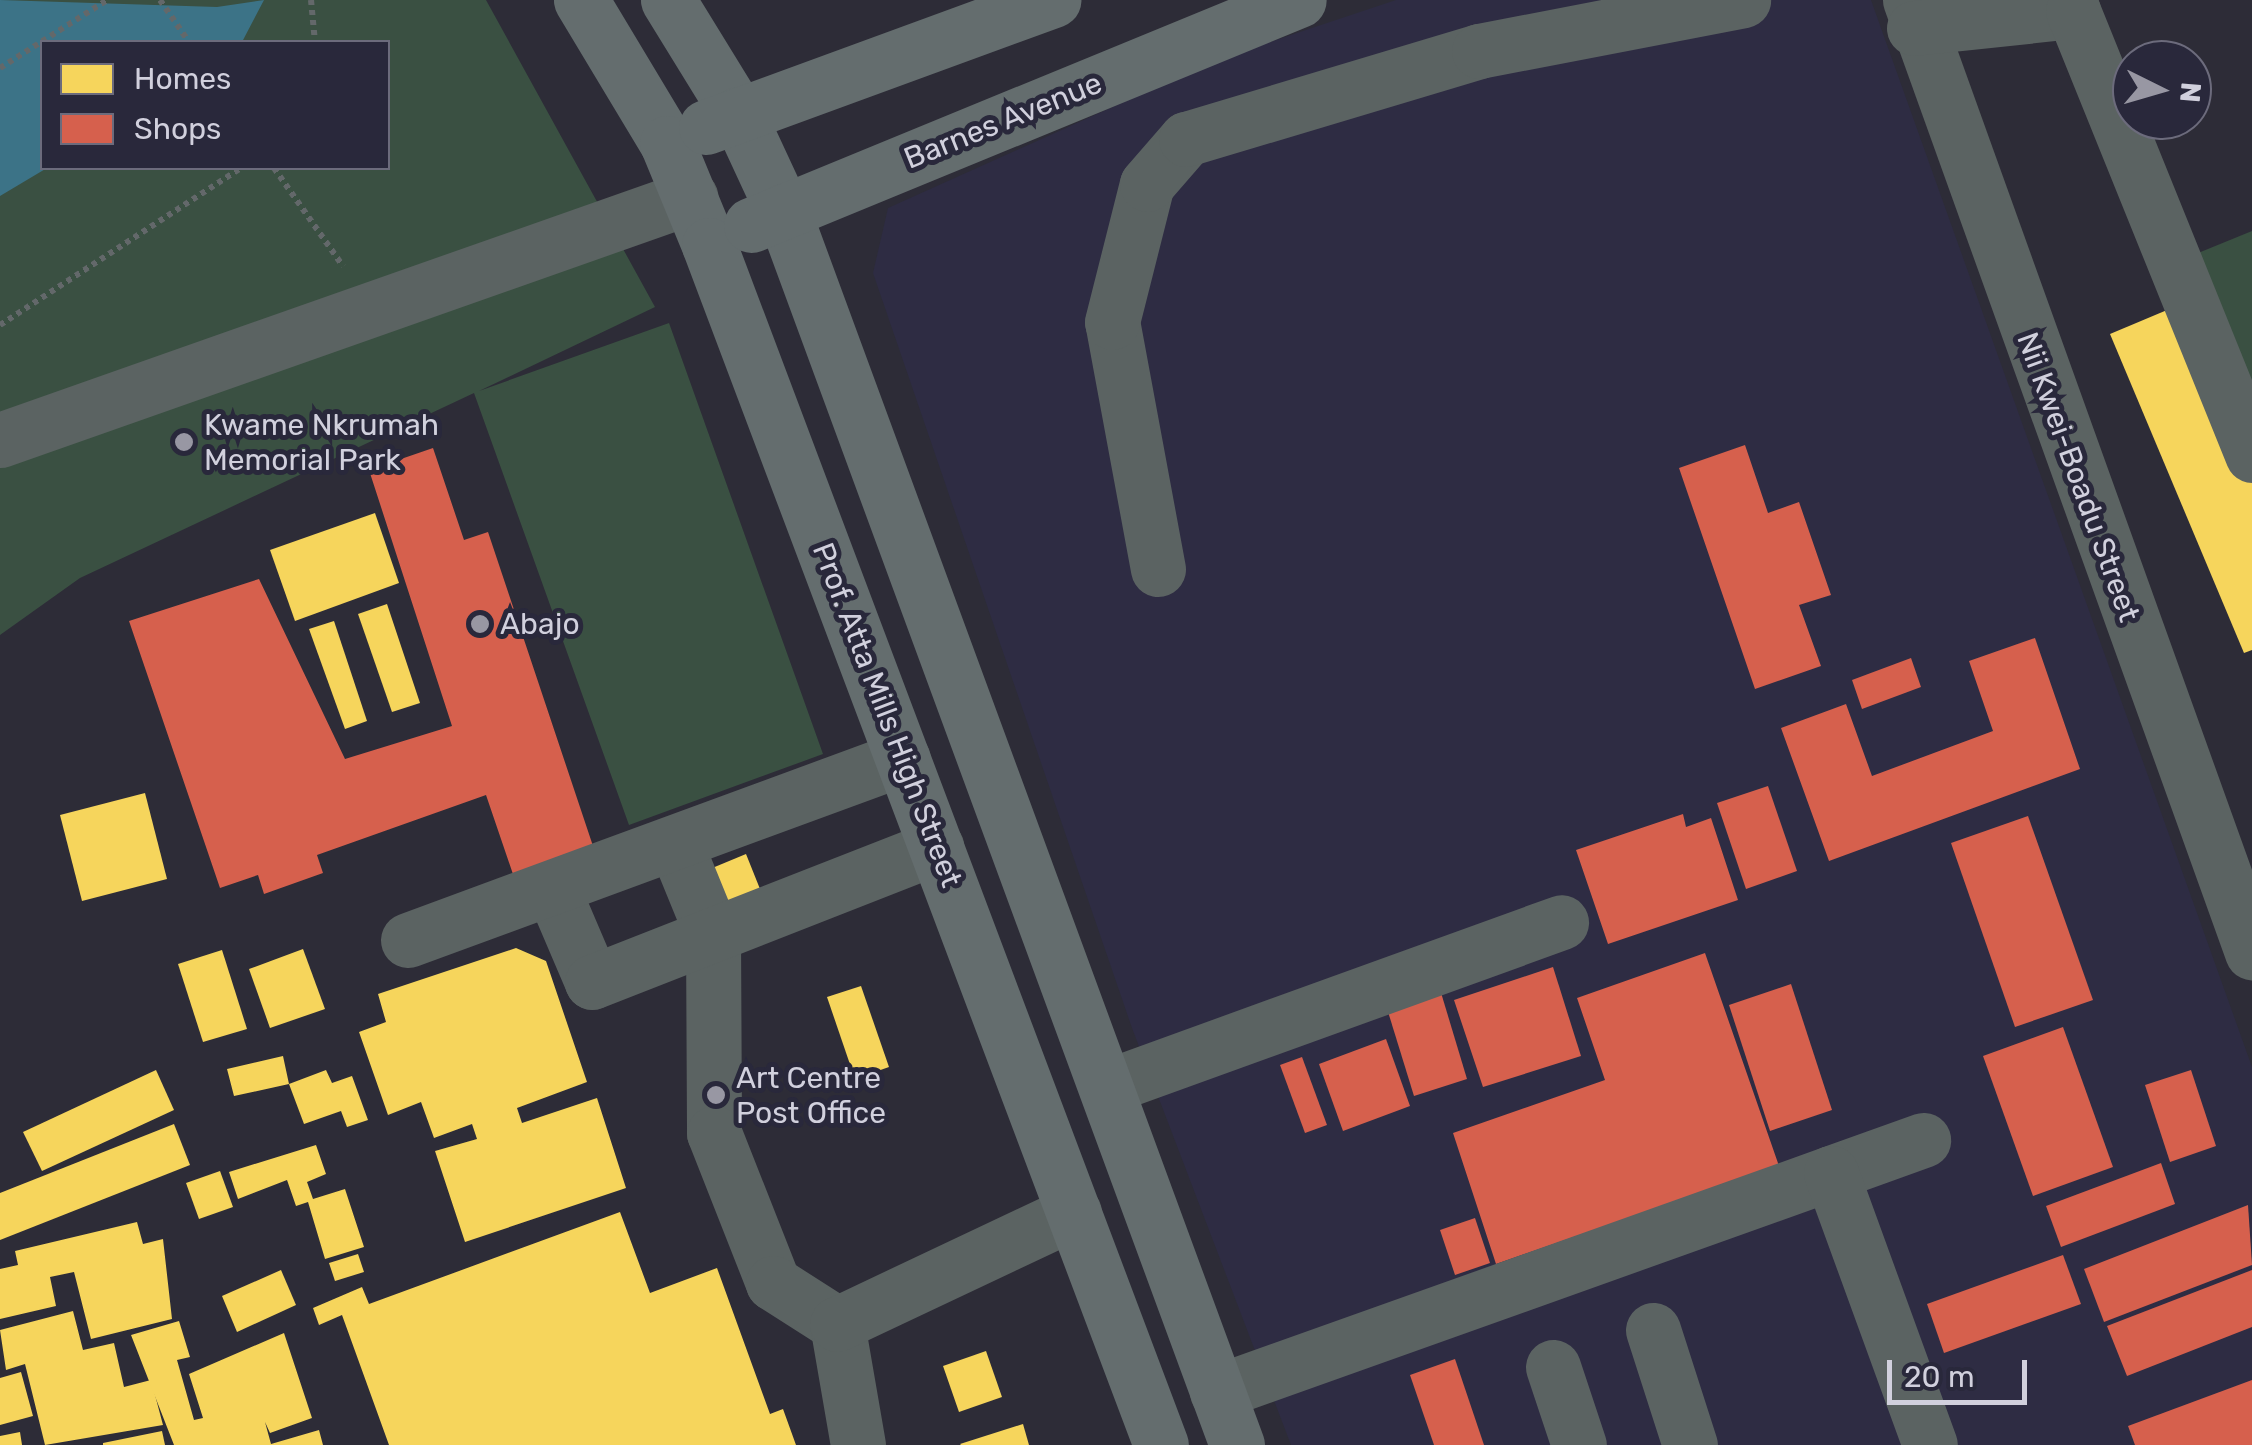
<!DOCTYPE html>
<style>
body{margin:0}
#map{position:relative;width:2252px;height:1445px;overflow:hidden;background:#2d2c37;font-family:Rubik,sans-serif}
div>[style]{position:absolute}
.built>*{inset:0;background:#2e2c43}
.green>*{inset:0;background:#3a5042}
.water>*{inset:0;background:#3c7387}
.homes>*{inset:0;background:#f6d55c}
.shops>*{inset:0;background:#d6604d}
.path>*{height:6px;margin-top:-3px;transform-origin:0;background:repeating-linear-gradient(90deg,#63686a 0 5px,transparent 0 10px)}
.minor>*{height:55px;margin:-27.5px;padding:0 27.5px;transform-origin:27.5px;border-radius:27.5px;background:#5b6362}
.major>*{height:55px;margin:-27.5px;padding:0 27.5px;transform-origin:27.5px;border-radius:27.5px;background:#646d6e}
.dots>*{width:28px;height:28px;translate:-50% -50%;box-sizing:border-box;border:5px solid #29283b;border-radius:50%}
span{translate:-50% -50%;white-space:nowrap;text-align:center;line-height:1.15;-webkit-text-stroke:10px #29283b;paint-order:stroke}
.street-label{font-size:30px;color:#d1d0dd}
.poi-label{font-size:30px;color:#d1d0dd}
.left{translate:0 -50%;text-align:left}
.legend{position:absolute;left:40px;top:40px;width:350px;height:130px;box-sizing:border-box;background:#29283b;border:2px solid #6c6b7c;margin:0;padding:12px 18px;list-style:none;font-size:30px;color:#d1d0dd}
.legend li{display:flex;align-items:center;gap:20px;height:50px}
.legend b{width:50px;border:2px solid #6c6b7c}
.north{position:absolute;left:2112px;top:40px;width:100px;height:100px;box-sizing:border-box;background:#29283b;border:2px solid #6c6b7c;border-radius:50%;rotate:95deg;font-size:28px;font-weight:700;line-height:40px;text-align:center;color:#d1d0dd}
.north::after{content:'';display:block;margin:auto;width:35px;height:45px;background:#9897a3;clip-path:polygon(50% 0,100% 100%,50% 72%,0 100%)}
.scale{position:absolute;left:1887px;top:1360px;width:140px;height:45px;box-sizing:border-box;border:5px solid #d1d0dd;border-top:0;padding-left:12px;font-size:30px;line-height:35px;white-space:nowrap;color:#d1d0dd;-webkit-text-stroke:8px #29283b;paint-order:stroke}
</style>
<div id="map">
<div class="built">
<div style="clip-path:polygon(1396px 0,1871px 0,2252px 1067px,2252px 1445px,1291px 1445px,1132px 1028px,873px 273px,888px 208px,1219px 59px)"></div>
</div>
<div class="green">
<div style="clip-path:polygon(evenodd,0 0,486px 0,655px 307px,479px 391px,669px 323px,823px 754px,629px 825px,474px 393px,80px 578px,0 635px,0 0,42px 42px,388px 42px,388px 168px,42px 168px,42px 42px)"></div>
<div style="clip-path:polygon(2252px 231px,2252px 428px,2181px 260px)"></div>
</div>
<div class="water">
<div style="clip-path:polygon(0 0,217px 7px,264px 0,242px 42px,42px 42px,47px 168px,0 196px)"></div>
</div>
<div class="homes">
<div style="clip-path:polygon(2179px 305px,2252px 478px,2252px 650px,2244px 653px,2110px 334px)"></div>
<div style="clip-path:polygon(375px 513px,399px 583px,295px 621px,270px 550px)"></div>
<div style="clip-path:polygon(387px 604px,420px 703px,392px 712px,358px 614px)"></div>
<div style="clip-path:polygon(334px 621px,367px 721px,345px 729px,309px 629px)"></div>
<div style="clip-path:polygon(145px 793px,167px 879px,82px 901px,60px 815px)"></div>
<div style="clip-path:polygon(746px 854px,760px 889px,719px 906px,705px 871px)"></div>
<div style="clip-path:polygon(516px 948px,546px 961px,587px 1082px,517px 1108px,522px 1123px,597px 1098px,626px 1188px,465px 1242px,435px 1151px,477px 1139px,472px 1124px,434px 1138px,421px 1102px,388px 1115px,359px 1032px,386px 1022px,378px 994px)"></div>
<div style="clip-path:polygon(303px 949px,325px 1009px,270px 1028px,249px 969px)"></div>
<div style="clip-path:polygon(222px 950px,247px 1029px,203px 1042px,178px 964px)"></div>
<div style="clip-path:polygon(861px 986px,889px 1067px,855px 1079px,827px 997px)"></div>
<div style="clip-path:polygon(283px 1056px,289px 1084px,326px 1070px,332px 1083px,352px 1076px,368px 1120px,347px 1127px,341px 1111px,304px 1124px,289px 1084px,234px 1096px,227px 1069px)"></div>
<div style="clip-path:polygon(156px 1070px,174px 1110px,42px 1171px,23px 1132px)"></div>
<div style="clip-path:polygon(174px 1124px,190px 1165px,0 1240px,0 1193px)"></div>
<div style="clip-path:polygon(316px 1145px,326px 1174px,307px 1182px,313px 1199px,345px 1189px,364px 1247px,325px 1259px,308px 1202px,296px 1206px,287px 1180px,238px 1199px,229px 1172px)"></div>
<div style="clip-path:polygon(220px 1171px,233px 1207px,199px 1219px,186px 1183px)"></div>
<div style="clip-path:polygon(620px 1212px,650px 1293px,717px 1268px,770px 1414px,783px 1409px,796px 1445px,389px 1445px,342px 1315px,319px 1325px,313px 1308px,362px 1287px,369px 1304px)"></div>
<div style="clip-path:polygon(137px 1222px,143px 1244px,163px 1239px,172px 1319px,91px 1339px,74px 1272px,50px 1277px,56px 1306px,0 1319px,0 1269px,18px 1265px,15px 1251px)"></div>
<div style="clip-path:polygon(358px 1254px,364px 1272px,335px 1281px,329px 1263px)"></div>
<div style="clip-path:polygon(281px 1270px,296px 1305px,237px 1332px,222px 1296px)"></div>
<div style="clip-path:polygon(73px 1311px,83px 1350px,114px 1343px,124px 1387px,151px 1380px,163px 1425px,45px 1445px,25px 1364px,6px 1370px,0 1330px)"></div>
<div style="clip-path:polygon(179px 1321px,190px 1357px,177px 1360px,194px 1420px,203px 1418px,189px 1374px,284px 1333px,312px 1418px,270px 1433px,265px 1422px,271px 1444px,319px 1430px,323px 1445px,174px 1445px,131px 1335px)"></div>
<div style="clip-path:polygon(986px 1351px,1002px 1397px,959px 1412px,943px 1366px)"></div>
<div style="clip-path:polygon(21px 1372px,33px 1416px,0 1425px,0 1378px)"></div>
<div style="clip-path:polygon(1023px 1424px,1029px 1445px,961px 1445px,960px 1444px)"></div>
<div style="clip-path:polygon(162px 1431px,165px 1445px,103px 1445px,103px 1443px)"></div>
<div style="clip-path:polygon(20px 1432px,22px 1445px,0 1445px,0 1436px)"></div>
</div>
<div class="shops">
<div style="clip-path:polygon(1745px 445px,1768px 513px,1799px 502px,1831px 595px,1799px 605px,1821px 666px,1755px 689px,1679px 468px)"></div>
<div style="clip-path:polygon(433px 448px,464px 540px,488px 532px,596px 855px,516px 883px,486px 795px,317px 855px,323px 873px,264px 894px,258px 875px,220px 888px,129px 621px,259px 579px,345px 759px,452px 726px,369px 470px)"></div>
<div style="clip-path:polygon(2035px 638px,2080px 769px,1829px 861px,1781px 728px,1846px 704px,1872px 776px,1993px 731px,1969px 661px)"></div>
<div style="clip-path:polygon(1911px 658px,1921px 687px,1862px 709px,1852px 680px)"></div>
<div style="clip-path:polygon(1768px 786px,1797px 871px,1746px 889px,1717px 803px)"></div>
<div style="clip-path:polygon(1683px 814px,1686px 827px,1711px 818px,1738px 900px,1608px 944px,1576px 850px)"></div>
<div style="clip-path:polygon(2028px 816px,2093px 1000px,2015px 1027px,1951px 843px)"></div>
<div style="clip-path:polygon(1705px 953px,1779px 1166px,1496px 1264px,1453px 1133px,1605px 1080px,1577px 998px)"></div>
<div style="clip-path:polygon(1553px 967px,1581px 1056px,1483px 1087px,1454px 1000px)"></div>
<div style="clip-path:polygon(1791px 984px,1832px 1110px,1770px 1131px,1729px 1005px)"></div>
<div style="clip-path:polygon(1439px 986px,1467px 1079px,1414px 1096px,1385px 1002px)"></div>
<div style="clip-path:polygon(2063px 1027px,2113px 1167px,2033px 1196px,1983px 1056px)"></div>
<div style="clip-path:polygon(1386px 1039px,1410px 1106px,1343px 1131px,1319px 1064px)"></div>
<div style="clip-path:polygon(1302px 1057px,1327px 1125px,1305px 1133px,1280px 1065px)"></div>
<div style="clip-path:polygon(2191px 1070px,2216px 1146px,2170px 1162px,2145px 1085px)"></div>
<div style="clip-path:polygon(2161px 1163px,2175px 1204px,2061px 1247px,2046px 1206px)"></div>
<div style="clip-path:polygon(2248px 1205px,2252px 1265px,2104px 1322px,2084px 1269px)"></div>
<div style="clip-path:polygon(1475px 1218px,1490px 1263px,1455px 1275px,1440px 1230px)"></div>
<div style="clip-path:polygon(2063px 1255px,2081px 1304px,1944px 1353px,1927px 1304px)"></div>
<div style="clip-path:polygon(2252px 1270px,2252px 1327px,2127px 1376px,2107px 1326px)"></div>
<div style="clip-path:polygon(1455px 1359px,1484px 1445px,1434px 1445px,1410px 1375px)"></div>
<div style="clip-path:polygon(2252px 1380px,2252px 1445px,2135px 1445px,2128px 1426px)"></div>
</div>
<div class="path">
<div style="left:160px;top:0;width:51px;rotate:55.4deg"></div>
<div style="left:311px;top:0;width:42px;rotate:84.6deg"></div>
<div style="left:0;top:68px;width:127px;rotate:-32.4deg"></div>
<div style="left:274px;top:168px;width:120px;rotate:54.9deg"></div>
<div style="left:0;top:325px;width:288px;rotate:-33.1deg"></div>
</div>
<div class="minor">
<div style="left:1910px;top:0;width:1012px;rotate:70.24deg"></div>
<div style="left:1914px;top:28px;width:160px;rotate:-6.1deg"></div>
<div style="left:2073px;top:11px;width:479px;rotate:68deg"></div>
<div style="left:0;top:440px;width:732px;rotate:-19.4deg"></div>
<div style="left:1158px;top:569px;width:251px;rotate:-100.5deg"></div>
<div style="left:1112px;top:322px;width:142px;rotate:-75.8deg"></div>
<div style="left:1147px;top:184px;width:60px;rotate:-49.1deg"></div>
<div style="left:1186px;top:139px;width:306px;rotate:-16.7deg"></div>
<div style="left:1479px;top:51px;width:269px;rotate:-10.9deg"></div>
<div style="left:675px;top:843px;width:100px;rotate:67.8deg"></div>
<div style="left:713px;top:936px;width:197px;rotate:89.7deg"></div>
<div style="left:714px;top:1133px;width:161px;rotate:68.5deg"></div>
<div style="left:773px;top:1283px;width:76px;rotate:32.6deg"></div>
<div style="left:552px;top:888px;width:102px;rotate:66.9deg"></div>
<div style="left:592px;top:982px;width:370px;rotate:-21.4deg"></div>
<div style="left:408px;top:940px;width:527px;rotate:-20.19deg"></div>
<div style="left:1106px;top:1087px;width:484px;rotate:-19.9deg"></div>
<div style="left:1831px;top:1173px;width:98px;rotate:-19.7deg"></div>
<div style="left:1653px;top:1330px;width:121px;rotate:72.2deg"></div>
<div style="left:1553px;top:1367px;width:82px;rotate:71.6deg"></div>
<div style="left:1217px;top:1392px;width:652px;rotate:-19.63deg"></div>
<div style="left:1831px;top:1173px;width:289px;rotate:70deg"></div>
<div style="left:858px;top:1445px;width:123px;rotate:-99.8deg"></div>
<div style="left:837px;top:1324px;width:262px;rotate:-25.3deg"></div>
</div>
<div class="major">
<div style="left:581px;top:0;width:167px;rotate:59deg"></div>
<div style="left:667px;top:143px;width:110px;rotate:67.6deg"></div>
<div style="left:709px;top:245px;width:1282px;rotate:69.36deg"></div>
<div style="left:668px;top:0;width:134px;rotate:58.4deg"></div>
<div style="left:738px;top:114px;width:107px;rotate:65.1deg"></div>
<div style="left:783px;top:211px;width:1315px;rotate:69.8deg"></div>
<div style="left:706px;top:127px;width:370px;rotate:-20.1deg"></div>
<div style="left:751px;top:225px;width:592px;rotate:-22.32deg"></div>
</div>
<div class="dots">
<div style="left:184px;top:442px;background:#9897a3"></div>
<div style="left:480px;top:624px;background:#9897a3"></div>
<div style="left:716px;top:1095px;background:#9897a3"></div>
</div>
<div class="street-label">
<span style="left:1003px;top:121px;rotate:-22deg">Barnes Avenue</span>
<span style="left:2078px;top:477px;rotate:70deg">Nii Kwei-Boadu Street</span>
<span style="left:887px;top:715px;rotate:69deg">Prof. Atta Mills High Street</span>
</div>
<div class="poi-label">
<span class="left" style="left:204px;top:442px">Kwame Nkrumah<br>Memorial Park</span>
<span class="left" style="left:500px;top:624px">Abajo</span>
<span class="left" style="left:736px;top:1095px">Art Centre<br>Post Office</span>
</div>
<ul class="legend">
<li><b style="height:28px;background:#f6d55c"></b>Homes</li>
<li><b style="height:28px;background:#d6604d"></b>Shops</li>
</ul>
<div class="north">N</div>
<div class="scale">20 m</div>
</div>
